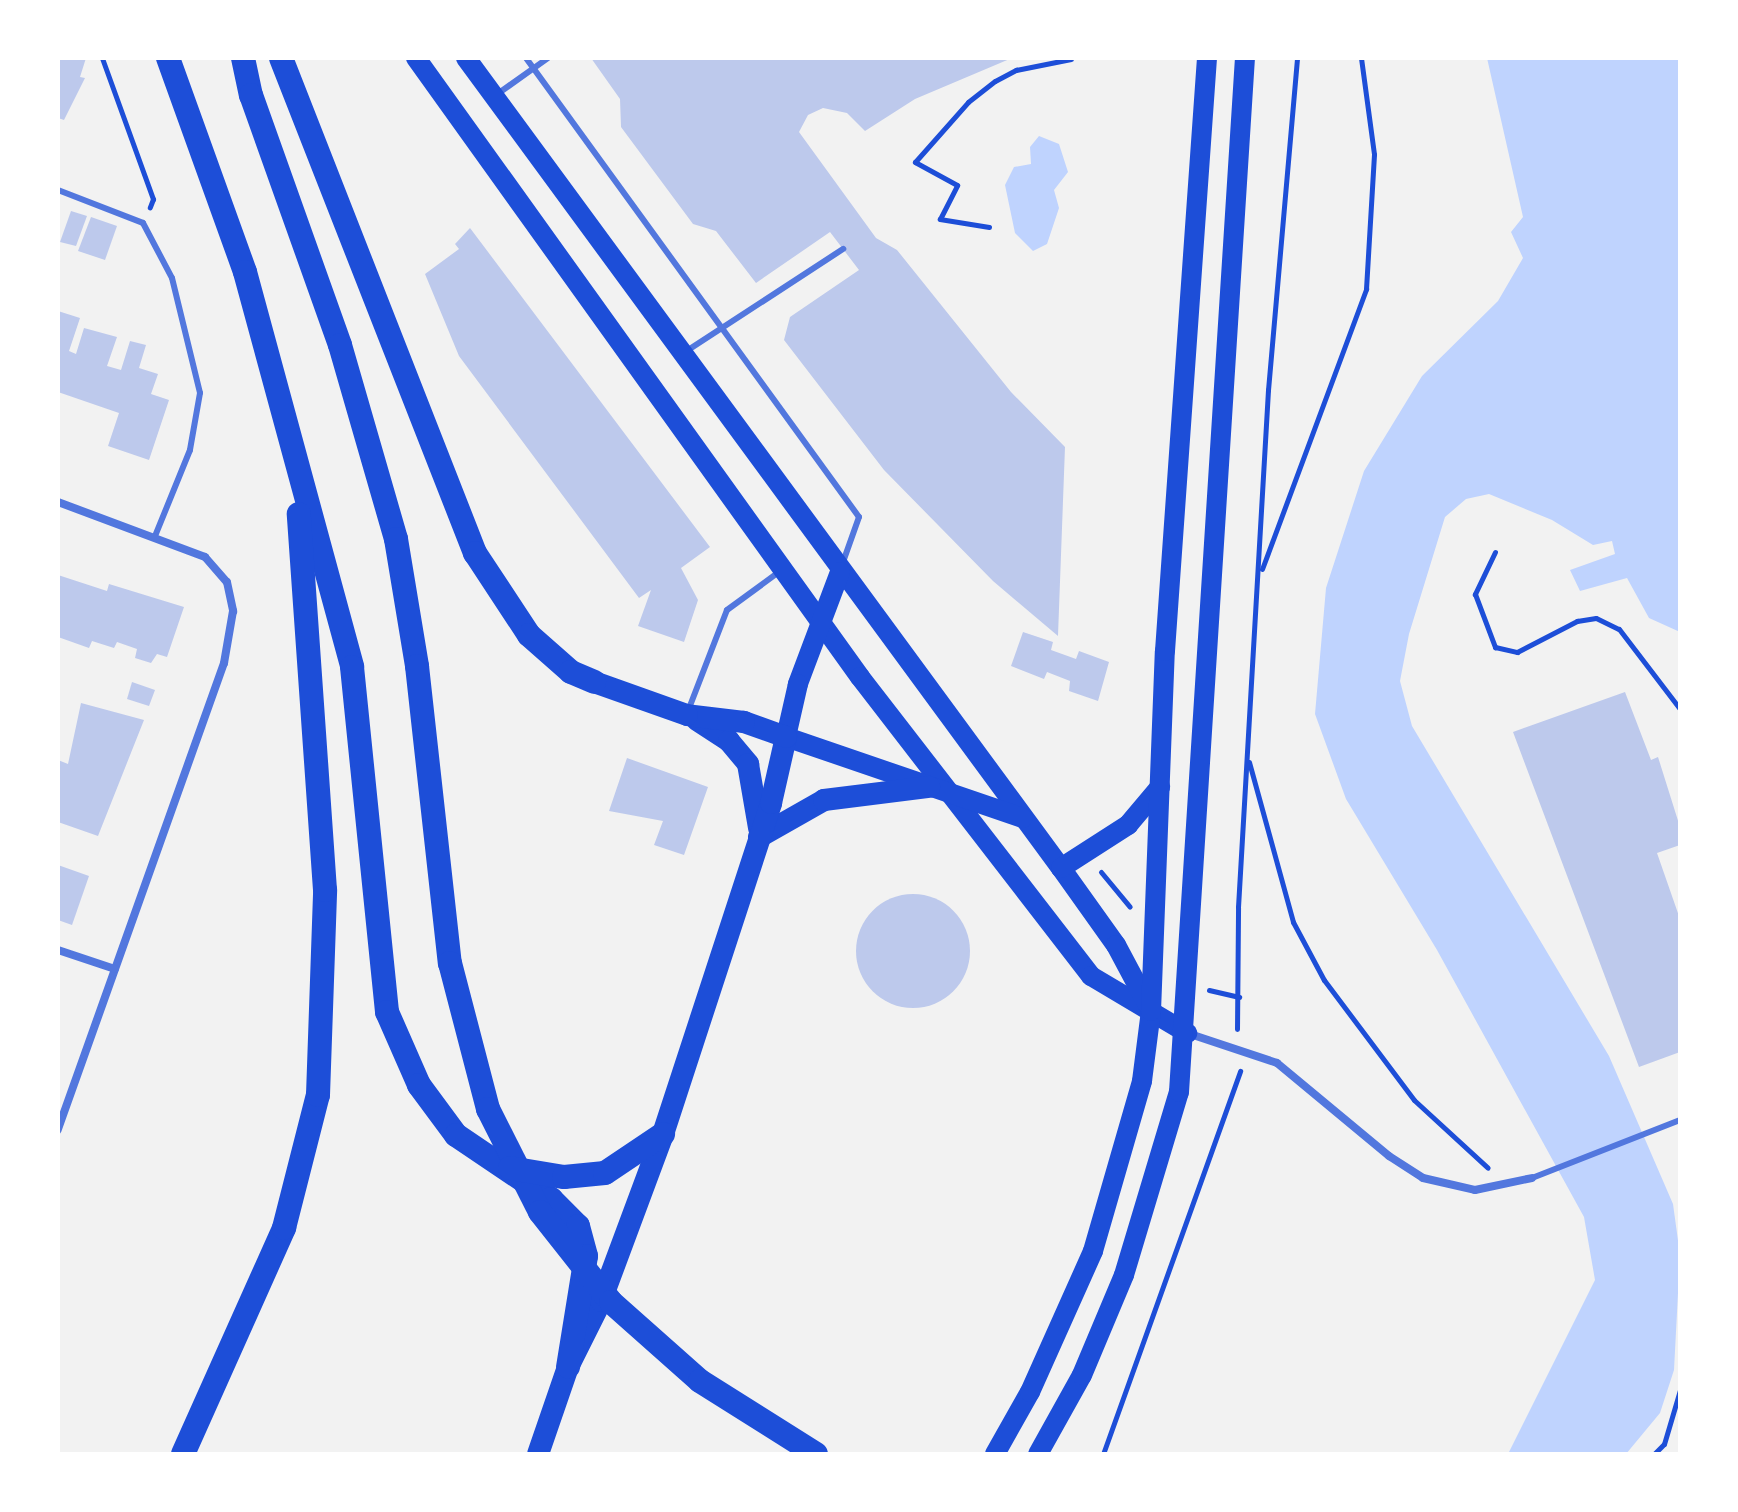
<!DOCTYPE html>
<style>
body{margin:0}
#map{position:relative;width:1738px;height:1512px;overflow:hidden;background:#f2f2f2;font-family:Inter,sans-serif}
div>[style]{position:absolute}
.water>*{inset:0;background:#bfd3fe}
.building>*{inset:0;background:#bdc9ec}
.round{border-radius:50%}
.path>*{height:5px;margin:-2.5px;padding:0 2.5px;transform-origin:2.5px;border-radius:2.5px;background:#1d4ed8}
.service>*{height:6px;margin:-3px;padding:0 3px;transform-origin:3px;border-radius:3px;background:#5277de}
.minor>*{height:8px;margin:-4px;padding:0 4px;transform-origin:4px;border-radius:4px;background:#5277de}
.primary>*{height:20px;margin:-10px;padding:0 10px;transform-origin:10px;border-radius:10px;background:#1d4ed8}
.trunk>*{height:22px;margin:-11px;padding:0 11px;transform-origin:11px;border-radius:11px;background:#1d4ed8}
.motorway>*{height:24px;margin:-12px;padding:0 12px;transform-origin:12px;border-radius:12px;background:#1d4ed8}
span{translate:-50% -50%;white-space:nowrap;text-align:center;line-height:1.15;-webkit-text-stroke:8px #fff;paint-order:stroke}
.frame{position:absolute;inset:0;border:60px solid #fff;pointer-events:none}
</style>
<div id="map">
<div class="water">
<div style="clip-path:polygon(1487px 58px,1680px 58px,1680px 632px,1649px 618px,1627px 578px,1580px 591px,1570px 570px,1615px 554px,1612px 541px,1593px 545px,1552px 520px,1489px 494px,1466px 499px,1445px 517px,1409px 634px,1400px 681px,1412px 726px,1609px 1056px,1673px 1204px,1680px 1255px,1674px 1370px,1660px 1413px,1626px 1454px,1508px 1454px,1595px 1280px,1584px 1217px,1437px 950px,1346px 799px,1315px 714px,1326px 588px,1364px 471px,1422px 376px,1498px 301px,1523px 258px,1511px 232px,1523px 217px)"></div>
<div style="clip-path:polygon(1039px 136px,1059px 144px,1068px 172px,1054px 190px,1059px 208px,1047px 244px,1033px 251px,1015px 233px,1005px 185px,1014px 167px,1031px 164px,1030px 147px)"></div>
</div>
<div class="building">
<div style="clip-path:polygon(58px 58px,86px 58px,80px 77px,85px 78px,64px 120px,58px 118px)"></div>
<div style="clip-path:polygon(591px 58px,1012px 58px,915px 99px,865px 131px,847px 113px,823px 108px,808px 115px,799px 132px,876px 238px,897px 250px,1011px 392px,1065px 447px,1058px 636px,993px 581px,884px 470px,784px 340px,790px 317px,859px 270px,830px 232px,756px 283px,716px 231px,693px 224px,621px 127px,620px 99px)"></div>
<div style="clip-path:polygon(71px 211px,87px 216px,76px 246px,60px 242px)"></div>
<div style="clip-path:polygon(91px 217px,117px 226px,105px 260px,78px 251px)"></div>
<div style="clip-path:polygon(470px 228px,710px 547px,681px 568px,698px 600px,684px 642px,638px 626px,651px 590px,639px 598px,459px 356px,425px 274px,459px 249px,455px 244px)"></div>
<div style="clip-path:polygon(58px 311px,80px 318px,69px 351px,76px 354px,84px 328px,117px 337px,107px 366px,121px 370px,130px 341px,146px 345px,139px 368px,158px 374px,151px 394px,169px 400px,149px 460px,108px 446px,119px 413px,58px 392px)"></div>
<div style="clip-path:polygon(58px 575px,107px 591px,109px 584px,184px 607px,167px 657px,157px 654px,151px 663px,135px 658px,137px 649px,117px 642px,114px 648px,92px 641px,89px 648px,58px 637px)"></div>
<div style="clip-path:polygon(1023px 632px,1053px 642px,1051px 650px,1076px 659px,1079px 651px,1109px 662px,1098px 701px,1069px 691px,1070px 681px,1047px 672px,1044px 679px,1011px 666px)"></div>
<div style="clip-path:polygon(132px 682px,155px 690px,149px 706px,127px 699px)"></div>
<div style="clip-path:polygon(1625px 692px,1651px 760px,1658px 757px,1680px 827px,1680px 845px,1657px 853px,1680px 919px,1680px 1052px,1639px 1067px,1513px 732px)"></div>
<div style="clip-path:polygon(81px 703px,144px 720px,98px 836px,58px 822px,58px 760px,68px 764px)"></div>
<div style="clip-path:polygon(627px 758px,708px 787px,684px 855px,654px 845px,663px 821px,609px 811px)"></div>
<div style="clip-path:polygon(58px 865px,89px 876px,72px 925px,58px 920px)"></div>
<div class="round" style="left:856px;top:894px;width:114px;height:114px"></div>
</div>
<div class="path">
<div style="left:102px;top:58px;width:150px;rotate:70.1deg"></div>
<div style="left:153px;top:199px;width:9px;rotate:111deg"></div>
<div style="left:989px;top:227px;width:50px;rotate:-170.7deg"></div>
<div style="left:940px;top:219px;width:38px;rotate:-63deg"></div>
<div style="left:957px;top:185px;width:48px;rotate:-151.3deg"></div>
<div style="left:915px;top:162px;width:80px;rotate:-48.5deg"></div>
<div style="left:968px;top:102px;width:34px;rotate:-38deg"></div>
<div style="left:995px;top:81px;width:24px;rotate:-28deg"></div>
<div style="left:1016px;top:70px;width:56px;rotate:-11.3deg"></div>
<div style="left:1495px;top:552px;width:47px;rotate:115.5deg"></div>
<div style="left:1475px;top:594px;width:57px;rotate:69.3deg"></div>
<div style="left:1495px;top:647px;width:23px;rotate:13deg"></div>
<div style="left:1517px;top:652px;width:68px;rotate:-27.3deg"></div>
<div style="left:1577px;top:621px;width:19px;rotate:-9deg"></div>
<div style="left:1596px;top:618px;width:25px;rotate:26deg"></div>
<div style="left:1619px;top:629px;width:101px;rotate:52.7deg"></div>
<div style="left:1262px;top:569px;width:299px;rotate:-69.6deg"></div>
<div style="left:1366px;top:289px;width:135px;rotate:-86.6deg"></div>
<div style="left:1374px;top:154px;width:97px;rotate:-97.7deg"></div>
<div style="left:1249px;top:762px;width:166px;rotate:74.6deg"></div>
<div style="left:1293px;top:922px;width:66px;rotate:61.9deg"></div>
<div style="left:1324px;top:980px;width:150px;rotate:53.1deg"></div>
<div style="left:1414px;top:1100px;width:100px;rotate:42.6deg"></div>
<div style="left:1101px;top:872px;width:45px;rotate:50.4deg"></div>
<div style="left:1209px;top:990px;width:31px;rotate:13deg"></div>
<div style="left:1237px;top:1029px;width:122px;rotate:-89.5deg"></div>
<div style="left:1238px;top:907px;width:518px;rotate:-86.68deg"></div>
<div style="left:1268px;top:390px;width:333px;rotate:-85deg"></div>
<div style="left:1103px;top:1454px;width:407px;rotate:-70.3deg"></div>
<div style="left:1654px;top:1454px;width:14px;rotate:-45deg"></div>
<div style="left:1664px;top:1444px;width:56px;rotate:-73.5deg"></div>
</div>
<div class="service">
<div style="left:526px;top:58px;width:567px;rotate:54.04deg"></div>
<div style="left:859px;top:517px;width:51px;rotate:109.5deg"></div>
<div style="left:496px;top:95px;width:64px;rotate:-35.4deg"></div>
<div style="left:58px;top:190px;width:91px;rotate:21.2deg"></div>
<div style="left:143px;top:223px;width:62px;rotate:62.2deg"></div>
<div style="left:172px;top:278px;width:118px;rotate:76.3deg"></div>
<div style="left:200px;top:393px;width:58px;rotate:100deg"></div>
<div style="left:190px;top:450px;width:93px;rotate:112.1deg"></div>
<div style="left:685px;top:352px;width:189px;rotate:-33.1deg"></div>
<div style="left:688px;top:711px;width:108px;rotate:-68.9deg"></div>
<div style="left:727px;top:610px;width:64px;rotate:-36.2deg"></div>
<div style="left:1532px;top:1178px;width:159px;rotate:-21.4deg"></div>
</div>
<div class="minor">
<div style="left:58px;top:502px;width:157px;rotate:20.5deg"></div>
<div style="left:205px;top:557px;width:33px;rotate:49deg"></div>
<div style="left:227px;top:582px;width:30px;rotate:78deg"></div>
<div style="left:233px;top:611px;width:53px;rotate:99.8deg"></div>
<div style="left:224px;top:663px;width:496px;rotate:109.6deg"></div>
<div style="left:58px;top:950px;width:60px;rotate:18.4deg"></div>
<div style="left:1187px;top:1033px;width:95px;rotate:18.4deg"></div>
<div style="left:1277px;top:1063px;width:146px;rotate:39.7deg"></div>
<div style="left:1389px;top:1156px;width:40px;rotate:32.9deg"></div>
<div style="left:1423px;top:1178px;width:53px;rotate:13deg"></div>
<div style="left:1475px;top:1190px;width:58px;rotate:-11.9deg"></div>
</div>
<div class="primary">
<div style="left:416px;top:58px;width:762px;rotate:54.35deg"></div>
<div style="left:860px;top:677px;width:378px;rotate:52.3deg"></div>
<div style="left:1091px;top:976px;width:112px;rotate:30.7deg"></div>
<div style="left:466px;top:58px;width:1005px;rotate:53.7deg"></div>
<div style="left:1061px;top:868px;width:95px;rotate:54.5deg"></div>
<div style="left:1116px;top:945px;width:70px;rotate:62deg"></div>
<div style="left:840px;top:572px;width:120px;rotate:110.6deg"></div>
<div style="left:798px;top:684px;width:54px;rotate:102.8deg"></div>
<div style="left:786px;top:737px;width:250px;rotate:18.9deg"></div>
<div style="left:1061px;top:868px;width:80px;rotate:-32.7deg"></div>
<div style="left:1128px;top:825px;width:50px;rotate:-49.9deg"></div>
<div style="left:995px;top:1454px;width:71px;rotate:-60.6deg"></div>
<div style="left:1030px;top:1392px;width:154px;rotate:-65.9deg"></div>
<div style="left:1093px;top:1251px;width:177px;rotate:-73.9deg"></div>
<div style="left:1142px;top:1081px;width:71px;rotate:-82.7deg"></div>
<div style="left:1151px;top:1011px;width:360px;rotate:-87.8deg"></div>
<div style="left:1165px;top:651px;width:594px;rotate:-85.95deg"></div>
<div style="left:1038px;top:1454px;width:90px;rotate:-60.9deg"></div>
<div style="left:1082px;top:1375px;width:108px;rotate:-67.2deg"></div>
<div style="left:1124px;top:1275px;width:191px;rotate:-73.3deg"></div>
<div style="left:1179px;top:1092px;width:1036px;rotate:-86.35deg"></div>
</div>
<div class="trunk">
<div style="left:697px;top:720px;width:38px;rotate:33deg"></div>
<div style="left:729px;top:741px;width:30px;rotate:50deg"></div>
<div style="left:748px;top:764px;width:65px;rotate:80.2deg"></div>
<div style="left:759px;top:837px;width:75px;rotate:-29.6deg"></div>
<div style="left:824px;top:800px;width:106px;rotate:-7.1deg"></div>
<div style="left:538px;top:1454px;width:92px;rotate:-71deg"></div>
<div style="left:568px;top:1367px;width:74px;rotate:-63.4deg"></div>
<div style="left:601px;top:1301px;width:178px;rotate:-69.6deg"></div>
<div style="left:663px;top:1134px;width:348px;rotate:-71.9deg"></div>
<div style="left:771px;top:803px;width:68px;rotate:-77.2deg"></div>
<div style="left:786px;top:737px;width:45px;rotate:-160.3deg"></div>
<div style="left:744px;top:722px;width:57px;rotate:-173deg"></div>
<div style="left:687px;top:715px;width:99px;rotate:-160.5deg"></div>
</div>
<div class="motorway">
<div style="left:168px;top:58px;width:227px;rotate:70.2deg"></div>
<div style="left:245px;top:272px;width:409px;rotate:74.8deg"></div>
<div style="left:352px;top:667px;width:347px;rotate:84.2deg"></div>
<div style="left:387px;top:1012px;width:80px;rotate:66.3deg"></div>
<div style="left:419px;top:1085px;width:62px;rotate:53.5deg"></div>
<div style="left:456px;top:1135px;width:115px;rotate:34deg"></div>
<div style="left:551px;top:1199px;width:38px;rotate:45deg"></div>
<div style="left:578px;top:1226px;width:31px;rotate:75deg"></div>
<div style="left:586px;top:1256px;width:112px;rotate:99.2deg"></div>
<div style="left:243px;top:58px;width:38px;rotate:78deg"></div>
<div style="left:251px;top:95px;width:265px;rotate:70.4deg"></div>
<div style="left:340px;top:345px;width:202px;rotate:73.9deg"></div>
<div style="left:396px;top:539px;width:129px;rotate:80.6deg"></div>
<div style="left:417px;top:666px;width:299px;rotate:83.7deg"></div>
<div style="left:450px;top:963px;width:151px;rotate:75.4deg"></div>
<div style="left:488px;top:1109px;width:115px;rotate:63.2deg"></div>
<div style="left:540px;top:1212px;width:115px;rotate:51.7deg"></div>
<div style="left:611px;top:1302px;width:119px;rotate:41.6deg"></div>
<div style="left:700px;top:1381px;width:137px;rotate:32.2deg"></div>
<div style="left:281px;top:58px;width:532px;rotate:68.6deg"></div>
<div style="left:475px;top:553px;width:98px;rotate:56.6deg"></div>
<div style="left:529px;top:635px;width:56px;rotate:41.4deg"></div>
<div style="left:571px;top:672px;width:25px;rotate:23deg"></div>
<div style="left:510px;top:1168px;width:55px;rotate:9.5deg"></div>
<div style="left:564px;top:1177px;width:41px;rotate:-5.6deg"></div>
<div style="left:605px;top:1173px;width:70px;rotate:-33.9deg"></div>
<div style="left:183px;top:1454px;width:248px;rotate:-65.9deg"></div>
<div style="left:284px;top:1228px;width:137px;rotate:-75.7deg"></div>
<div style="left:318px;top:1095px;width:205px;rotate:-88deg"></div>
<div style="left:325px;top:890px;width:377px;rotate:-94deg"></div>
</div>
<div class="frame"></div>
</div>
